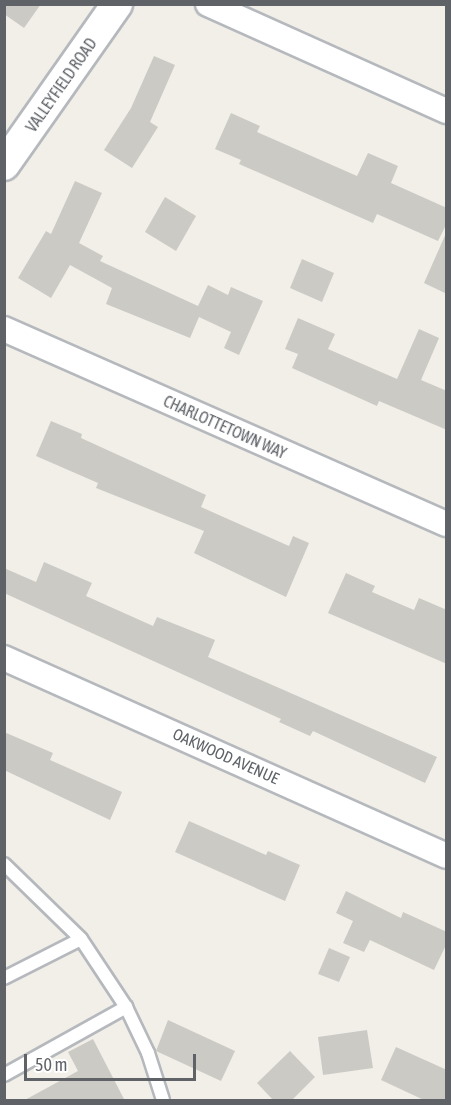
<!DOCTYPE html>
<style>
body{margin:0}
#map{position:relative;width:451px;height:1105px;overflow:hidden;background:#f1efe8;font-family:"Asap Condensed",sans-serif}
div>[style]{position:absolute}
.building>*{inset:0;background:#cccac5}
.roads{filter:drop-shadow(2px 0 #b5b8bc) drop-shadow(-2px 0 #b5b8bc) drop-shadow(0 2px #b5b8bc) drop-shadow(0 -2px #b5b8bc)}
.service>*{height:12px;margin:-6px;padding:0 6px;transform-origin:6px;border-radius:6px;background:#fff}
.minor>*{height:24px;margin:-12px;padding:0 12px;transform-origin:12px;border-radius:12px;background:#fff}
.tertiary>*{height:30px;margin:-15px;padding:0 15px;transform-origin:15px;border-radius:15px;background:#fff}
span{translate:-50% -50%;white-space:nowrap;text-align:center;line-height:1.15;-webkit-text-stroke:5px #fff;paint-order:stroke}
.street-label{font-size:16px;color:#5f6368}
.frame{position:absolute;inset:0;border:6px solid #5f6368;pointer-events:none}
.scale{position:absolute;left:24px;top:1054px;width:172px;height:27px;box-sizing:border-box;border:3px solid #5f6368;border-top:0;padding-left:8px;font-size:18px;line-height:21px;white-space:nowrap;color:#5f6368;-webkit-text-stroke:4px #fff;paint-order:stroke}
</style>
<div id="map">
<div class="building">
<div style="clip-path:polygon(4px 4px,41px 4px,24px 28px,4px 14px)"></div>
<div style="clip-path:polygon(154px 56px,175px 65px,150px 122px,158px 127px,132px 168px,104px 150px,131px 108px)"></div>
<div style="clip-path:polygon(231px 113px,260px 126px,257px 132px,357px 176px,368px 153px,398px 166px,391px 183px,447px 208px,447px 223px,438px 241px,377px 214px,373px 223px,239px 164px,241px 160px,215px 149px)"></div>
<div style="clip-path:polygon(75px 181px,102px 193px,79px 243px,103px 256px,100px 261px,198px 306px,208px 285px,228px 295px,231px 287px,263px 301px,239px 355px,224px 348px,231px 332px,199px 317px,190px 338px,106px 304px,112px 288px,70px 265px,51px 298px,18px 278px,46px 231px,51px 234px)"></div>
<div style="clip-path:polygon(165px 197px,196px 216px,176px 251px,145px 232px)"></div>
<div style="clip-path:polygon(447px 231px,447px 294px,424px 283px)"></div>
<div style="clip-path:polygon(302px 259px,334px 273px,322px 302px,290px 288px)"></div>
<div style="clip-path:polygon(298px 318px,335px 334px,328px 349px,397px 379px,419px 329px,439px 338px,421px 380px,447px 391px,447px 430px,379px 401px,377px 406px,292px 368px,298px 354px,285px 349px)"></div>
<div style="clip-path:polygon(51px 421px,82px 434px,81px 438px,206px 495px,201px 507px,289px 546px,293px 536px,309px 543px,286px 597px,194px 553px,204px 531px,96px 488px,98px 483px,36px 456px)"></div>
<div style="clip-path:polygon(44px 562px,92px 583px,86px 596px,153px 626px,157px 617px,215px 640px,208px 657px,437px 757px,425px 783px,313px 731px,310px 736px,279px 722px,281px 719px,4px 593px,4px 568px,36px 582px)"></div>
<div style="clip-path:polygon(346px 573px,375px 586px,372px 592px,414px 610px,419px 598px,447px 610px,447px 664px,328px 613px)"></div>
<div style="clip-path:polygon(4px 732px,53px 753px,50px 760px,122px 792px,110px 820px,4px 770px)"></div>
<div style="clip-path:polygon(189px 821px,266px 855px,268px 851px,300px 865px,285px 901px,175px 852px)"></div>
<div style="clip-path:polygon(346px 891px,401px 918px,403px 912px,447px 932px,447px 943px,434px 970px,370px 940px,364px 952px,343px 943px,353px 921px,336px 913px)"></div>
<div style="clip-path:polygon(329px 948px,350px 957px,339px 982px,318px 974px)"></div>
<div style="clip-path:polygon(168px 1020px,235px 1051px,221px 1081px,156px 1051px)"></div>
<div style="clip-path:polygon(367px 1030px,373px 1068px,323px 1075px,318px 1037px)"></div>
<div style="clip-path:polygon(93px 1039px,125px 1101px,23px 1101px,78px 1071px,68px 1052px)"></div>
<div style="clip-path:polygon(396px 1047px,447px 1070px,447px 1101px,426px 1101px,381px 1080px)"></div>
<div style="clip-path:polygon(290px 1051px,315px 1077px,291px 1101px,274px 1101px,257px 1083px)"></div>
</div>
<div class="roads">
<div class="service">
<div style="left:4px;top:864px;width:107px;rotate:44.2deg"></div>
<div style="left:81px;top:939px;width:82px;rotate:56.5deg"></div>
<div style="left:4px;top:978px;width:86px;rotate:-26.9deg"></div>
<div style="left:4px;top:1075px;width:140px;rotate:-29.1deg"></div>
<div style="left:126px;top:1007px;width:51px;rotate:64.4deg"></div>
<div style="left:148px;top:1053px;width:49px;rotate:72.3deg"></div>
</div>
<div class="minor">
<div style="left:208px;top:4px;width:261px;rotate:24.2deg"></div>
<div style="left:4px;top:329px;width:483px;rotate:23.8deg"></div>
<div style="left:4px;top:658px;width:484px;rotate:24.1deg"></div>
</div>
<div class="tertiary">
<div style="left:4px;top:165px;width:197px;rotate:-54.9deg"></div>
</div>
</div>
<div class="street-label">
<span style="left:61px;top:85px;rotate:-55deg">VALLEYFIELD ROAD</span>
<span style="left:225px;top:427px;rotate:24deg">CHARLOTTETOWN WAY</span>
<span style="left:226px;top:756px;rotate:24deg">OAKWOOD AVENUE</span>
</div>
<div class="frame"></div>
<div class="scale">50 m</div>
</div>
